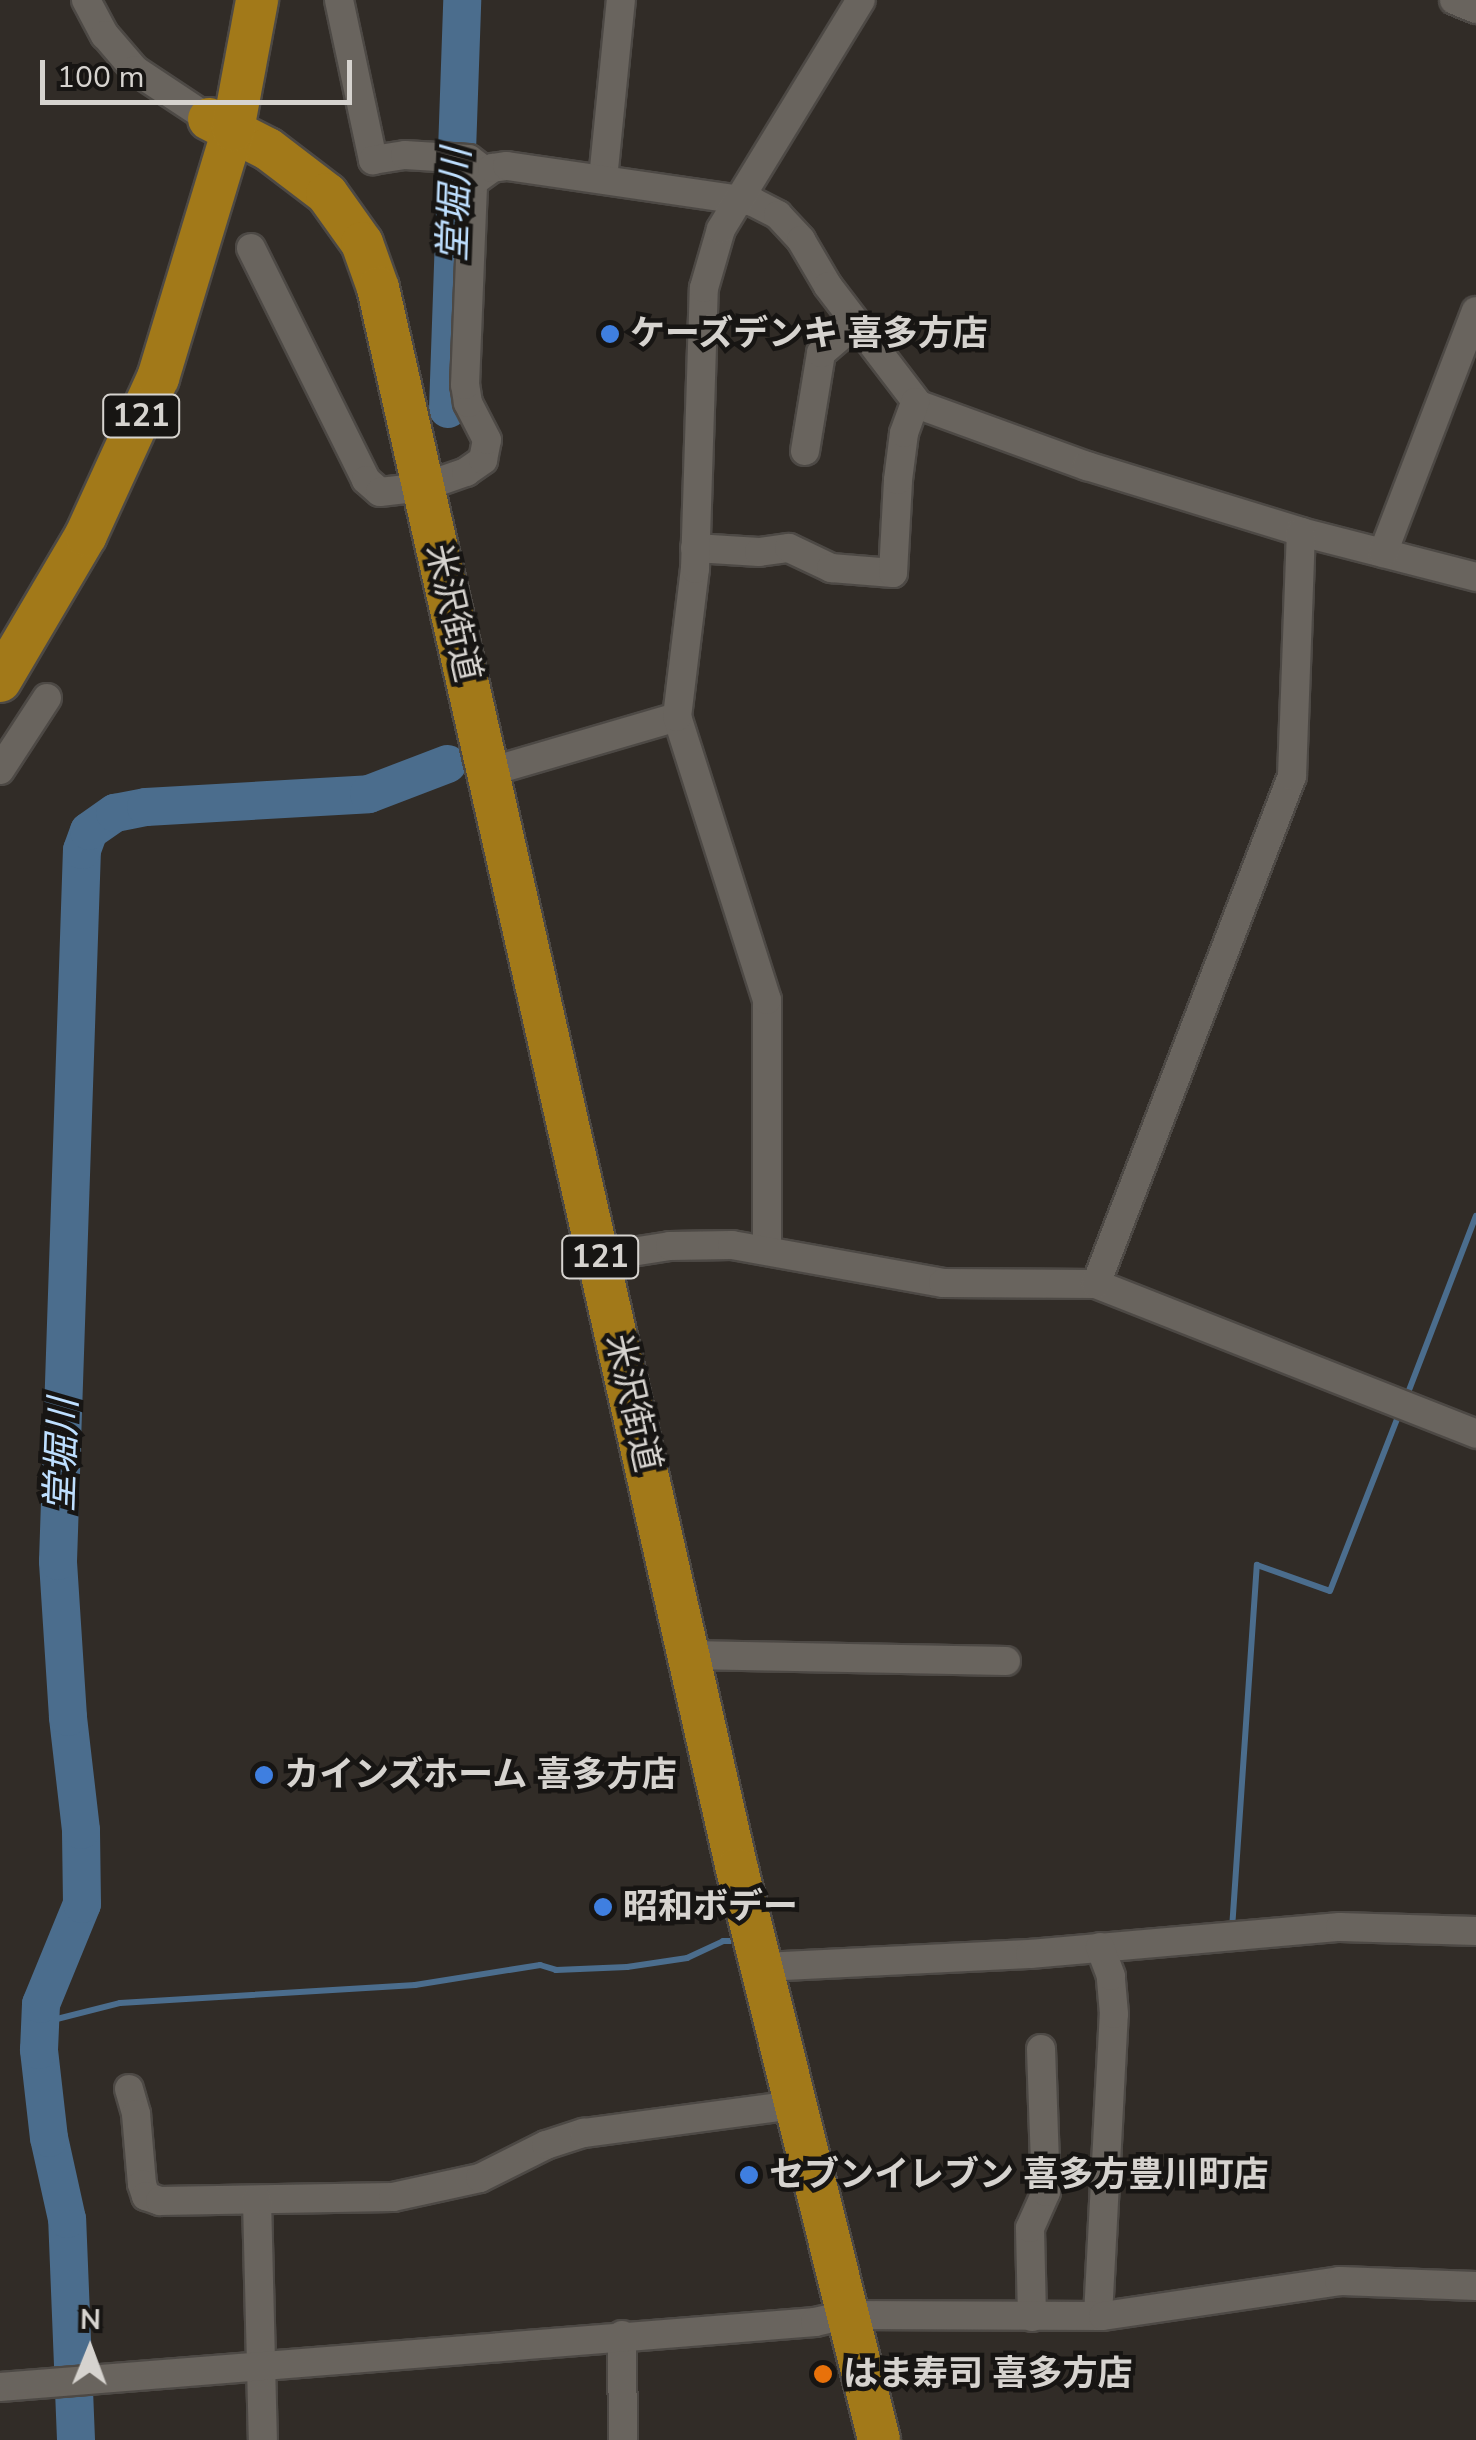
<!DOCTYPE html>
<meta charset="utf-8">
<style>
body{margin:0}
#map{position:relative;width:1476px;height:2440px;overflow:hidden;background:#312c27;font-family:"Nunito Sans","Noto Sans JP",sans-serif}
div>[style]{position:absolute}
.stream>*{height:6px;margin:-3px;padding:0 3px;transform-origin:3px;border-radius:3px;background:#4b6d8d}
.river>*{height:38px;margin:-19px;padding:0 19px;transform-origin:19px;border-radius:19px;background:#4b6d8d}
.roads{filter:drop-shadow(2px 0 #4d4945) drop-shadow(-2px 0 #4d4945) drop-shadow(0 2px #4d4945) drop-shadow(0 -2px #4d4945)}
.minor>*{height:28px;margin:-14px;padding:0 14px;transform-origin:14px;border-radius:14px;background:#69645e}
.highway>*{height:42px;margin:-21px;padding:0 21px;transform-origin:21px;border-radius:21px;background:#a27919}
.dots>*{width:28px;height:28px;translate:-50% -50%;box-sizing:border-box;border:5px solid #171513;border-radius:50%}
span{translate:-50% -50%;white-space:nowrap;text-align:center;line-height:1.15;-webkit-text-stroke:9px #171513;paint-order:stroke}
.shield-label span{padding:2px 8px;background:#171513;border:2px solid;border-radius:8px;-webkit-text-stroke-width:0}
.shield-label{font-size:32px;color:#d6d3cf;font-weight:700}
.poi-label{font-size:35px;color:#d6d3cf;font-weight:700}
.left{translate:0 -50%;text-align:left}
.street-label{font-size:35px;color:#d6d3cf}
.water-label{font-size:38px;color:#bedfff;font-style:italic}
.north{position:absolute;left:40px;top:2300px;width:100px;height:100px;-webkit-text-stroke:8px #171513;paint-order:stroke;rotate:1deg;font-size:28px;font-weight:700;line-height:40px;text-align:center;color:#d6d3cf}
.north::after{content:'';display:block;margin:auto;width:35px;height:45px;background:#d6d3cf;clip-path:polygon(50% 0,100% 100%,50% 72%,0 100%)}
.scale{position:absolute;left:40px;top:60px;width:312px;height:45px;box-sizing:border-box;border:5px solid #d6d3cf;border-top:0;padding-left:12px;font-size:30px;line-height:35px;white-space:nowrap;color:#d6d3cf;-webkit-text-stroke:8px #171513;paint-order:stroke}
</style>
<div id="map">
<div class="stream">
<div style="left:1406px;top:1398px;width:195px;rotate:-69deg"></div>
<div style="left:1232px;top:1929px;width:365px;rotate:-86.1deg"></div>
<div style="left:1257px;top:1565px;width:77px;rotate:19.6deg"></div>
<div style="left:1330px;top:1591px;width:190px;rotate:-68.7deg"></div>
<div style="left:41px;top:2023px;width:81px;rotate:-14.2deg"></div>
<div style="left:120px;top:2003px;width:296px;rotate:-3.5deg"></div>
<div style="left:415px;top:1985px;width:127px;rotate:-9.1deg"></div>
<div style="left:540px;top:1965px;width:17px;rotate:17deg"></div>
<div style="left:556px;top:1970px;width:71px;rotate:-2.4deg"></div>
<div style="left:627px;top:1967px;width:61px;rotate:-8.5deg"></div>
<div style="left:687px;top:1958px;width:40px;rotate:-25deg"></div>
<div style="left:723px;top:1941px;width:17px"></div>
</div>
<div class="river">
<div style="left:448px;top:409px;width:409px;rotate:-88deg"></div>
<div style="left:76px;top:2440px;width:221px;rotate:-92.3deg"></div>
<div style="left:67px;top:2219px;width:83px;rotate:-102.5deg"></div>
<div style="left:49px;top:2138px;width:89px;rotate:-96.5deg"></div>
<div style="left:39px;top:2050px;width:46px;rotate:-87.5deg"></div>
<div style="left:41px;top:2004px;width:108px;rotate:-67.7deg"></div>
<div style="left:82px;top:1904px;width:74px;rotate:-90.8deg"></div>
<div style="left:81px;top:1830px;width:114px;rotate:-96.6deg"></div>
<div style="left:68px;top:1717px;width:156px;rotate:-93.7deg"></div>
<div style="left:58px;top:1561px;width:711px;rotate:-88.07deg"></div>
<div style="left:82px;top:850px;width:20px;rotate:-70deg"></div>
<div style="left:89px;top:831px;width:32px;rotate:-35deg"></div>
<div style="left:115px;top:813px;width:32px;rotate:-11deg"></div>
<div style="left:146px;top:807px;width:223px;rotate:-3.3deg"></div>
<div style="left:369px;top:794px;width:84px;rotate:-21deg"></div>
</div>
<div class="roads">
<div class="minor">
<div style="left:86px;top:0;width:40px;rotate:62deg"></div>
<div style="left:105px;top:35px;width:46px;rotate:49.4deg"></div>
<div style="left:135px;top:70px;width:89px;rotate:33.5deg"></div>
<div style="left:339px;top:0;width:164px;rotate:78deg"></div>
<div style="left:373px;top:160px;width:32px;rotate:-9deg"></div>
<div style="left:405px;top:155px;width:64px;rotate:3.6deg"></div>
<div style="left:469px;top:159px;width:21px;rotate:37deg"></div>
<div style="left:1454px;top:0;width:24px;rotate:22deg"></div>
<div style="left:603px;top:179px;width:180px;rotate:-84.3deg"></div>
<div style="left:251px;top:248px;width:259px;rotate:63.6deg"></div>
<div style="left:366px;top:480px;width:18px;rotate:41deg"></div>
<div style="left:380px;top:492px;width:43px;rotate:-6.6deg"></div>
<div style="left:423px;top:487px;width:46px;rotate:-19.2deg"></div>
<div style="left:466px;top:472px;width:21px;rotate:-35deg"></div>
<div style="left:483px;top:460px;width:20px;rotate:-79deg"></div>
<div style="left:487px;top:440px;width:42px;rotate:-117.2deg"></div>
<div style="left:468px;top:403px;width:18px;rotate:-99deg"></div>
<div style="left:465px;top:385px;width:203px;rotate:-87.7deg"></div>
<div style="left:473px;top:182px;width:24px;rotate:-36deg"></div>
<div style="left:492px;top:168px;width:15px;rotate:-8deg"></div>
<div style="left:507px;top:166px;width:249px;rotate:8.3deg"></div>
<div style="left:753px;top:202px;width:28px;rotate:27deg"></div>
<div style="left:778px;top:215px;width:34px;rotate:47deg"></div>
<div style="left:801px;top:240px;width:53px;rotate:59.6deg"></div>
<div style="left:828px;top:286px;width:150px;rotate:52.6deg"></div>
<div style="left:919px;top:405px;width:179px;rotate:20deg"></div>
<div style="left:1087px;top:466px;width:224px;rotate:17.1deg"></div>
<div style="left:1301px;top:532px;width:181px;rotate:14.4deg"></div>
<div style="left:805px;top:451px;width:99px;rotate:-80.7deg"></div>
<div style="left:821px;top:353px;width:46px;rotate:-40.6deg"></div>
<div style="left:695px;top:548px;width:64px;rotate:3.6deg"></div>
<div style="left:759px;top:552px;width:30px;rotate:-8deg"></div>
<div style="left:789px;top:548px;width:47px;rotate:25.5deg"></div>
<div style="left:831px;top:568px;width:62px;rotate:4.6deg"></div>
<div style="left:893px;top:573px;width:93px;rotate:-86.9deg"></div>
<div style="left:898px;top:480px;width:47px;rotate:-82.7deg"></div>
<div style="left:904px;top:433px;width:33px;rotate:-70deg"></div>
<div style="left:1383px;top:553px;width:259px;rotate:-69deg"></div>
<div style="left:0;top:770px;width:86px;rotate:-56.9deg"></div>
<div style="left:489px;top:772px;width:196px;rotate:-16.3deg"></div>
<div style="left:767px;top:1246px;width:246px;rotate:-90deg"></div>
<div style="left:767px;top:1000px;width:297px;rotate:-107.6deg"></div>
<div style="left:677px;top:717px;width:149px;rotate:-83.1deg"></div>
<div style="left:695px;top:569px;width:281px;rotate:-88.2deg"></div>
<div style="left:704px;top:288px;width:61px;rotate:-73.9deg"></div>
<div style="left:721px;top:229px;width:268px;rotate:-58.6deg"></div>
<div style="left:600px;top:1257px;width:71px;rotate:-8.9deg"></div>
<div style="left:670px;top:1246px;width:62px;rotate:-0.9deg"></div>
<div style="left:732px;top:1245px;width:214px;rotate:10.2deg"></div>
<div style="left:943px;top:1283px;width:153px;rotate:0.4deg"></div>
<div style="left:1096px;top:1284px;width:409px;rotate:21.5deg"></div>
<div style="left:1096px;top:1284px;width:544px;rotate:-68.9deg"></div>
<div style="left:1292px;top:776px;width:244px;rotate:-87.9deg"></div>
<div style="left:690px;top:1655px;width:316px;rotate:1.1deg"></div>
<div style="left:762px;top:1967px;width:268px;rotate:-2.8deg"></div>
<div style="left:1030px;top:1954px;width:311px;rotate:-5deg"></div>
<div style="left:1340px;top:1927px;width:136px;rotate:1.7deg"></div>
<div style="left:129px;top:2089px;width:26px;rotate:74deg"></div>
<div style="left:136px;top:2114px;width:70px;rotate:85.1deg"></div>
<div style="left:142px;top:2184px;width:13px;rotate:72deg"></div>
<div style="left:146px;top:2196px;width:15px;rotate:20deg"></div>
<div style="left:160px;top:2201px;width:233px;rotate:-1deg"></div>
<div style="left:393px;top:2197px;width:89px;rotate:-12.3deg"></div>
<div style="left:480px;top:2178px;width:74px;rotate:-26.6deg"></div>
<div style="left:546px;top:2145px;width:40px;rotate:-18deg"></div>
<div style="left:584px;top:2133px;width:212px;rotate:-7.6deg"></div>
<div style="left:257px;top:2200px;width:240px;rotate:88.6deg"></div>
<div style="left:1098px;top:2316px;width:302px;rotate:-87deg"></div>
<div style="left:1114px;top:2014px;width:38px;rotate:-95deg"></div>
<div style="left:1111px;top:1976px;width:31px;rotate:-111deg"></div>
<div style="left:1032px;top:2317px;width:89px;rotate:-91.3deg"></div>
<div style="left:1030px;top:2228px;width:39px;rotate:-66deg"></div>
<div style="left:1046px;top:2192px;width:143px;rotate:-92deg"></div>
<div style="left:622px;top:2335px;width:105px;rotate:89.5deg"></div>
<div style="left:0;top:2387px;width:818px;rotate:-4.56deg"></div>
<div style="left:815px;top:2322px;width:32px;rotate:-13deg"></div>
<div style="left:846px;top:2315px;width:257px;rotate:0.2deg"></div>
<div style="left:1103px;top:2316px;width:239px;rotate:-8.4deg"></div>
<div style="left:1339px;top:2281px;width:137px;rotate:2.1deg"></div>
</div>
<div class="highway">
<div style="left:209px;top:119px;width:66px;rotate:27deg"></div>
<div style="left:268px;top:149px;width:74px;rotate:37.3deg"></div>
<div style="left:327px;top:194px;width:60px;rotate:54.5deg"></div>
<div style="left:362px;top:243px;width:48px;rotate:70.4deg"></div>
<div style="left:378px;top:288px;width:1621px;rotate:77.21deg"></div>
<div style="left:737px;top:1869px;width:588px;rotate:76.03deg"></div>
<div style="left:0;top:681px;width:169px;rotate:-59.5deg"></div>
<div style="left:86px;top:535px;width:173px;rotate:-65.4deg"></div>
<div style="left:158px;top:378px;width:259px;rotate:-73.2deg"></div>
<div style="left:233px;top:130px;width:132px;rotate:-79.5deg"></div>
</div>
</div>
<div class="dots">
<div style="left:610px;top:334px;background:#3f7fe0"></div>
<div style="left:264px;top:1775px;background:#3f7fe0"></div>
<div style="left:603px;top:1907px;background:#3f7fe0"></div>
<div style="left:749px;top:2175px;background:#3f7fe0"></div>
<div style="left:823px;top:2374px;background:#e8710a"></div>
</div>
<div class="shield-label">
<span style="left:141px;top:416px">121</span>
<span style="left:600px;top:1257px">121</span>
</div>
<div class="poi-label">
<span class="left" style="left:630px;top:334px">ケーズデンキ 喜多方店</span>
<span class="left" style="left:284px;top:1775px">カインズホーム 喜多方店</span>
<span class="left" style="left:623px;top:1907px">昭和ボデー</span>
<span class="left" style="left:769px;top:2175px">セブンイレブン 喜多方豊川町店</span>
<span class="left" style="left:843px;top:2374px">はま寿司 喜多方店</span>
</div>
<div class="street-label">
<span style="left:453px;top:613px;rotate:77deg">米沢街道</span>
<span style="left:633px;top:1403px;rotate:77deg">米沢街道</span>
</div>
<div class="water-label">
<span style="left:455px;top:205px;rotate:-88deg">堂堀川</span>
<span style="left:62px;top:1455px;rotate:-88deg">堂堀川</span>
</div>
<div class="north">N</div>
<div class="scale">100 m</div>
</div>
